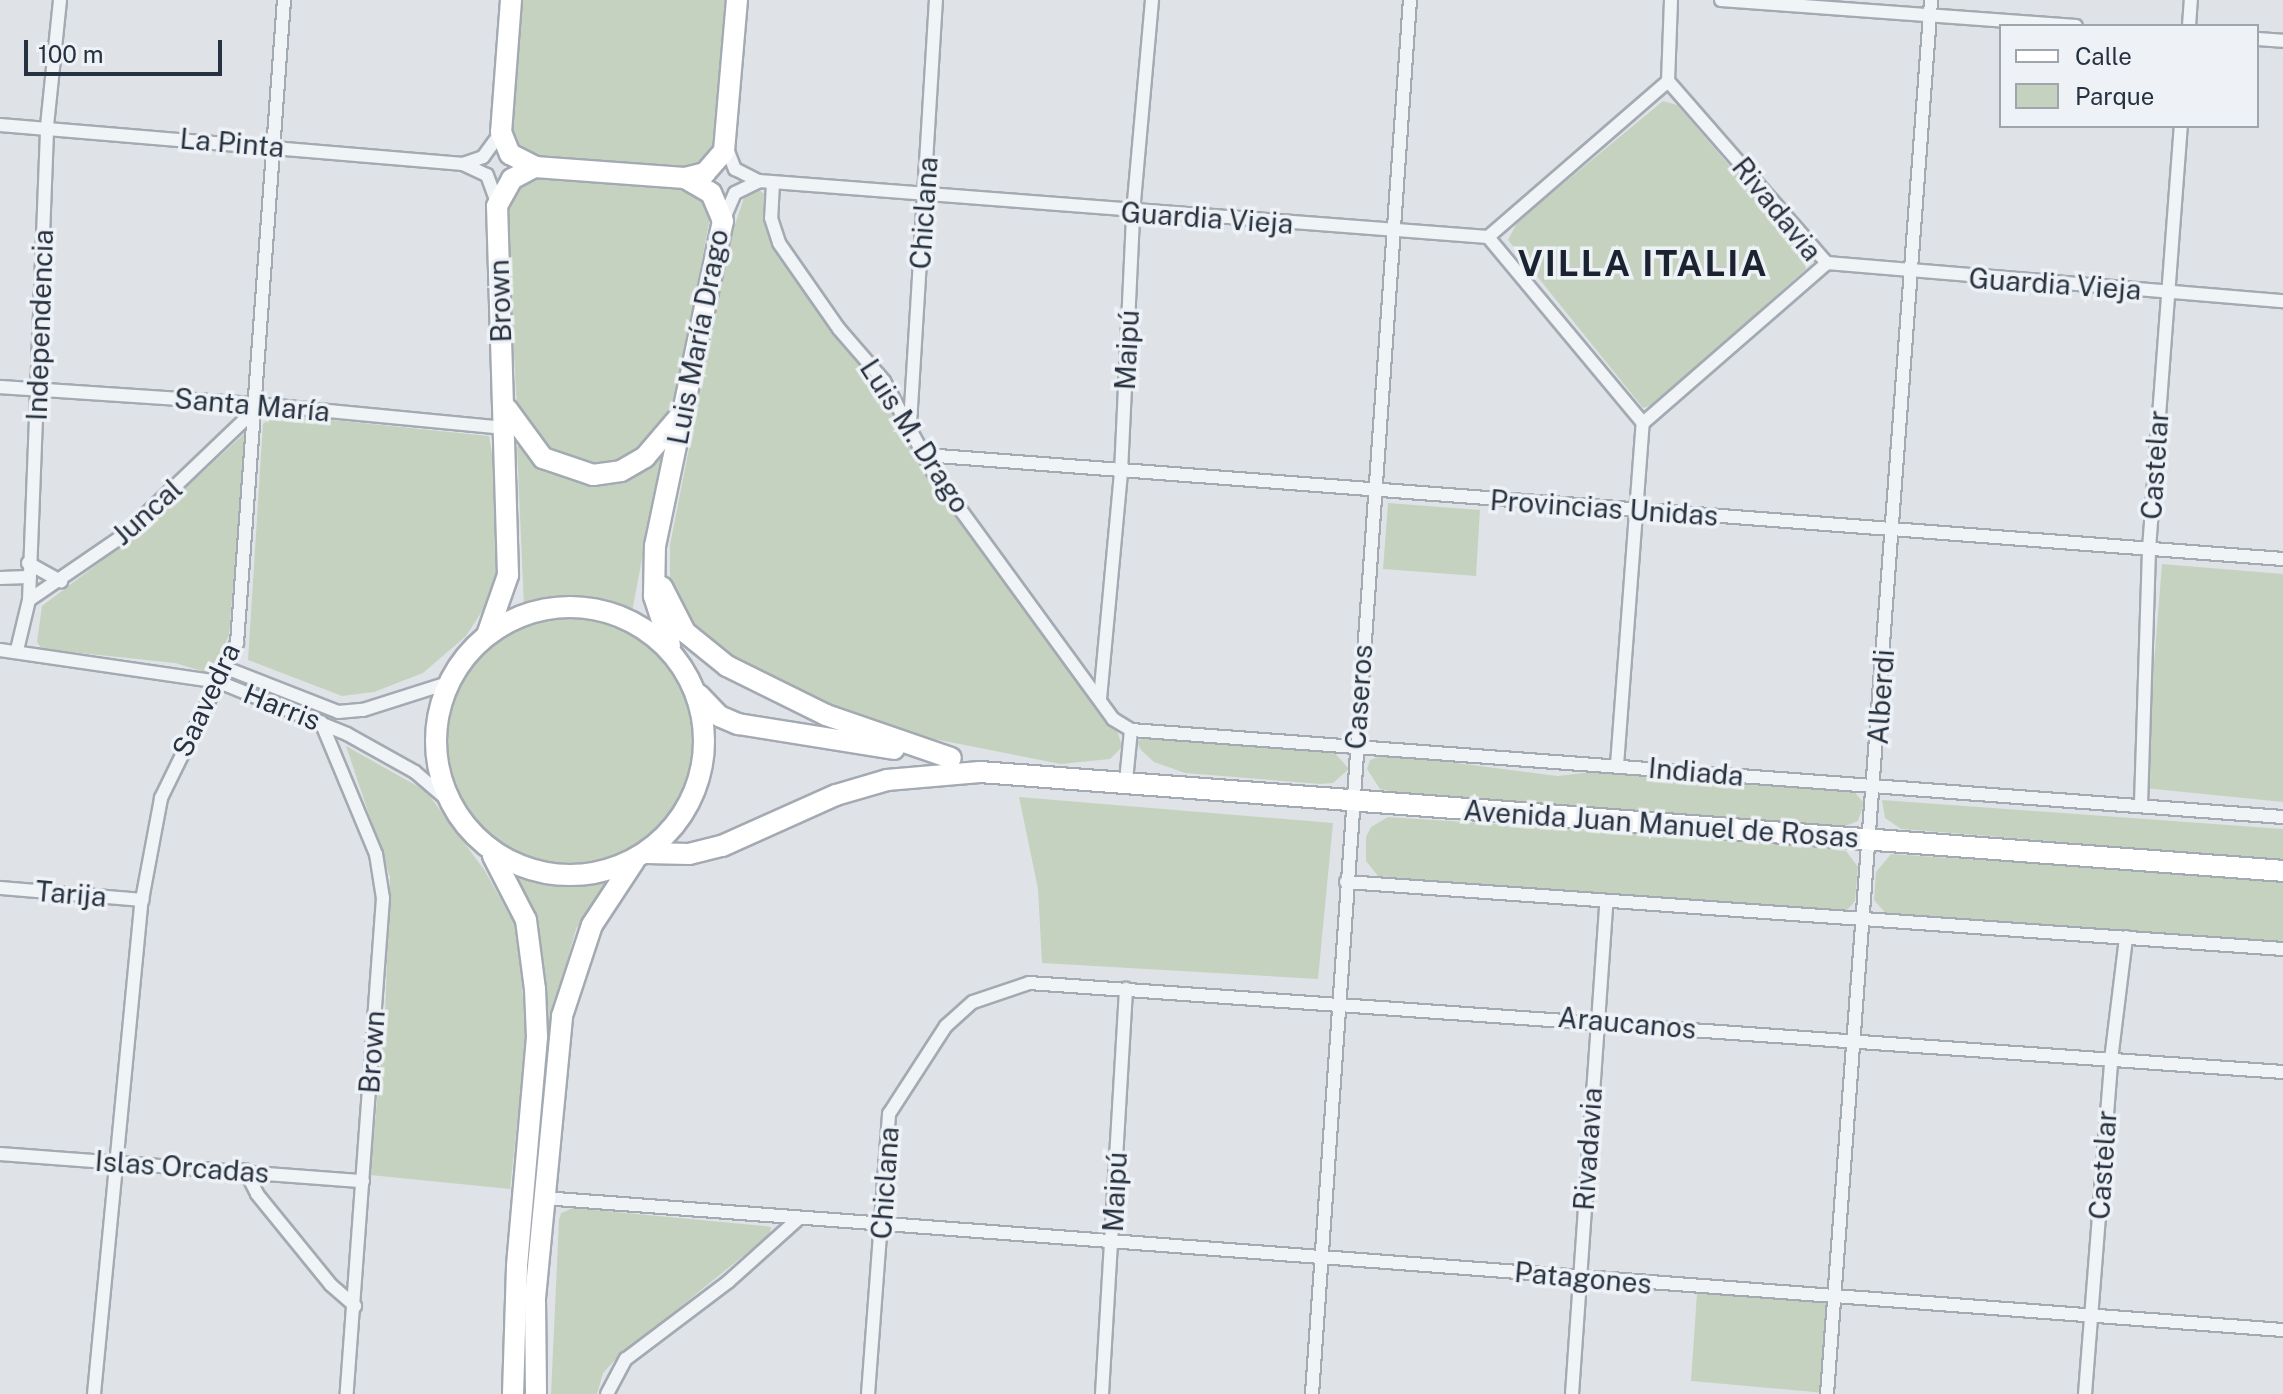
<!DOCTYPE html>
<meta charset="utf-8">
<style>
body{margin:0}
#map{position:relative;width:2283px;height:1394px;overflow:hidden;background:#dfe3e8;font-family:"Public Sans",sans-serif}
div>[style]{position:absolute}
.green>*{inset:0;background:#c6d2c0}
.round{border-radius:50%}
.roads{filter:drop-shadow(2px 0 #a4aab2) drop-shadow(-2px 0 #a4aab2) drop-shadow(0 2px #a4aab2) drop-shadow(0 -2px #a4aab2)}
.minor>*{height:12px;margin:-6px;padding:0 6px;transform-origin:6px;border-radius:6px;background:#f1f4f7}
.primary>*{height:20px;margin:-10px;padding:0 10px;transform-origin:10px;border-radius:10px;background:#fff}
.primary>.ring{margin:-10px;padding:0;box-sizing:content-box;background:none;border:20px solid #fff;border-radius:50%}
span{translate:-50% -50%;white-space:nowrap;text-align:center;line-height:1.15;-webkit-text-stroke:7px #eef2f6;paint-order:stroke}
.street-label{font-size:28px;color:#273240}
.district-label{font-size:36px;color:#1a2330;font-weight:700;letter-spacing:2px}
.legend{position:absolute;left:1999px;top:24px;width:260px;height:104px;box-sizing:border-box;background:#eef2f6;border:2px solid #9ea5ad;margin:0;padding:10px 14px;list-style:none;font-size:24px;color:#273240}
.legend li{display:flex;align-items:center;gap:16px;height:40px}
.legend b{width:40px;border:2px solid #9ea5ad}
.scale{position:absolute;left:24px;top:40px;width:198px;height:36px;box-sizing:border-box;border:4px solid #273240;border-top:0;padding-left:10px;font-size:24px;line-height:28px;white-space:nowrap;color:#273240;-webkit-text-stroke:6px #eef2f6;paint-order:stroke}
</style>
<div id="map">
<div class="green">
<div style="clip-path:polygon(520px 0,726px 0,715px 151px,699px 170px,531px 157px,519px 150px,511px 135px)"></div>
<div style="clip-path:polygon(1663px 101px,1677px 105px,1803px 251px,1806px 269px,1655px 404px,1643px 408px,1508px 240px,1518px 221px)"></div>
<div style="clip-path:polygon(543px 176px,686px 186px,702px 197px,711px 213px,672px 414px,642px 453px,604px 468px,554px 458px,517px 408px,506px 206px,514px 190px,531px 177px)"></div>
<div style="clip-path:polygon(758px 189px,767px 196px,765px 215px,770px 232px,865px 363px,864px 372px,910px 438px,928px 479px,1118px 733px,1122px 747px,1110px 759px,1061px 764px,888px 730px,755px 676px,692px 628px,670px 588px,670px 545px,730px 239px,744px 198px)"></div>
<div style="clip-path:polygon(274px 414px,489px 436px,497px 482px,498px 572px,492px 596px,466px 636px,423px 673px,374px 692px,342px 696px,248px 660px,263px 424px)"></div>
<div style="clip-path:polygon(246px 432px,229px 635px,212px 674px,175px 663px,42px 649px,37px 642px,42px 606px,133px 537px)"></div>
<div style="clip-path:polygon(522px 444px,550px 469px,574px 478px,662px 453px,632px 612px,570px 598px,524px 606px,517px 447px)"></div>
<div style="clip-path:polygon(1388px 503px,1480px 510px,1476px 576px,1383px 569px)"></div>
<div style="clip-path:polygon(2162px 564px,2283px 574px,2283px 802px,2144px 788px)"></div>
<div class="round" style="left:446px;top:618px;width:250px;height:250px"></div>
<div style="clip-path:polygon(1147px 735px,1333px 751px,1349px 769px,1333px 783px,1320px 784px,1185px 773px,1154px 762px,1141px 750px,1137px 742px)"></div>
<div style="clip-path:polygon(346px 746px,426px 791px,485px 871px,518px 930px,526px 1040px,510px 1189px,370px 1175px,385px 1015px,390px 877px)"></div>
<div style="clip-path:polygon(1387px 754px,1558px 776px,1600px 771px,1715px 784px,1841px 788px,1852px 789px,1864px 803px,1858px 821px,1840px 828px,1394px 792px,1380px 789px,1367px 769px,1370px 760px)"></div>
<div style="clip-path:polygon(1019px 797px,1333px 823px,1318px 979px,1042px 963px,1038px 889px)"></div>
<div style="clip-path:polygon(1882px 800px,2283px 829px,2283px 860px,1901px 829px,1885px 818px)"></div>
<div style="clip-path:polygon(1388px 817px,1843px 847px,1858px 867px,1855px 901px,1842px 916px,1378px 876px,1366px 861px,1366px 837px,1371px 827px)"></div>
<div style="clip-path:polygon(1891px 854px,2283px 880px,2283px 944px,1888px 916px,1874px 900px,1876px 872px)"></div>
<div style="clip-path:polygon(513px 872px,553px 884px,611px 878px,576px 929px,557px 998px,529px 1394px,523px 1394px,528px 903px)"></div>
<div style="clip-path:polygon(573px 1208px,764px 1226px,771px 1227px,770px 1234px,615px 1360px,603px 1373px,597px 1394px,551px 1394px,559px 1220px,561px 1213px)"></div>
<div style="clip-path:polygon(1697px 1293px,1830px 1303px,1825px 1393px,1691px 1381px)"></div>
</div>
<div class="roads">
<div class="minor">
<div style="left:1671px;top:0;width:81px;rotate:92.1deg"></div>
<div style="left:1668px;top:81px;width:242px;rotate:48.9deg"></div>
<div style="left:1721px;top:0;width:356px;rotate:4.2deg"></div>
<div style="left:2189px;top:26px;width:26px;rotate:-86deg"></div>
<div style="left:2257px;top:39px;width:26px;rotate:4deg"></div>
<div style="left:0;top:125px;width:465px;rotate:4.8deg"></div>
<div style="left:463px;top:164px;width:26px;rotate:25deg"></div>
<div style="left:487px;top:175px;width:30px;rotate:70deg"></div>
<div style="left:726px;top:146px;width:25px;rotate:69deg"></div>
<div style="left:735px;top:169px;width:27px;rotate:27deg"></div>
<div style="left:759px;top:181px;width:731px;rotate:4.39deg"></div>
<div style="left:463px;top:164px;width:21px;rotate:-19deg"></div>
<div style="left:483px;top:157px;width:31px;rotate:-54deg"></div>
<div style="left:773px;top:183px;width:35px;rotate:93deg"></div>
<div style="left:771px;top:218px;width:26px;rotate:72deg"></div>
<div style="left:779px;top:243px;width:105px;rotate:55.1deg"></div>
<div style="left:839px;top:329px;width:69px;rotate:49.1deg"></div>
<div style="left:884px;top:381px;width:103px;rotate:61.7deg"></div>
<div style="left:933px;top:472px;width:306px;rotate:53.9deg"></div>
<div style="left:1113px;top:719px;width:21px;rotate:31deg"></div>
<div style="left:1131px;top:730px;width:1155px;rotate:4.32deg"></div>
<div style="left:723px;top:221px;width:30px;rotate:-67deg"></div>
<div style="left:735px;top:193px;width:25px;rotate:-26deg"></div>
<div style="left:1488px;top:237px;width:242px;rotate:50.2deg"></div>
<div style="left:1488px;top:237px;width:238px;rotate:-40.9deg"></div>
<div style="left:1827px;top:263px;width:458px;rotate:4.8deg"></div>
<div style="left:0;top:387px;width:257px;rotate:3.8deg"></div>
<div style="left:256px;top:404px;width:250px;rotate:5.5deg"></div>
<div style="left:910px;top:424px;width:425px;rotate:-86.5deg"></div>
<div style="left:925px;top:455px;width:1362px;rotate:4.38deg"></div>
<div style="left:28px;top:563px;width:38px;rotate:29deg"></div>
<div style="left:0;top:578px;width:28px;rotate:-2deg"></div>
<div style="left:29px;top:600px;width:115px;rotate:-34.4deg"></div>
<div style="left:124px;top:535px;width:182px;rotate:-43.7deg"></div>
<div style="left:0;top:650px;width:221px;rotate:8.3deg"></div>
<div style="left:219px;top:682px;width:138px;rotate:22.1deg"></div>
<div style="left:347px;top:734px;width:78px;rotate:29.2deg"></div>
<div style="left:415px;top:772px;width:46px;rotate:40.6deg"></div>
<div style="left:17px;top:650px;width:51px;rotate:-76.5deg"></div>
<div style="left:29px;top:600px;width:474px;rotate:-87.8deg"></div>
<div style="left:47px;top:126px;width:127px;rotate:-84.1deg"></div>
<div style="left:226px;top:668px;width:120px;rotate:21.4deg"></div>
<div style="left:338px;top:712px;width:25px;rotate:-5deg"></div>
<div style="left:363px;top:710px;width:89px;rotate:-17.6deg"></div>
<div style="left:1100px;top:699px;width:228px;rotate:-84.7deg"></div>
<div style="left:1121px;top:472px;width:259px;rotate:-87.3deg"></div>
<div style="left:1133px;top:213px;width:214px;rotate:-84.9deg"></div>
<div style="left:321px;top:722px;width:143px;rotate:67.4deg"></div>
<div style="left:376px;top:854px;width:45px;rotate:81deg"></div>
<div style="left:383px;top:898px;width:497px;rotate:94.2deg"></div>
<div style="left:1617px;top:765px;width:343px;rotate:-85.7deg"></div>
<div style="left:1643px;top:423px;width:244px;rotate:-41deg"></div>
<div style="left:1126px;top:781px;width:51px;rotate:-84.4deg"></div>
<div style="left:2141px;top:804px;width:255px;rotate:-88.2deg"></div>
<div style="left:2149px;top:549px;width:424px;rotate:-85.7deg"></div>
<div style="left:1346px;top:882px;width:939px;rotate:4.09deg"></div>
<div style="left:0;top:888px;width:143px;rotate:4.8deg"></div>
<div style="left:0;top:1154px;width:364px;rotate:4.3deg"></div>
<div style="left:245px;top:1170px;width:27px;rotate:63deg"></div>
<div style="left:257px;top:1194px;width:117px;rotate:50.9deg"></div>
<div style="left:331px;top:1285px;width:32px;rotate:41deg"></div>
<div style="left:543px;top:1198px;width:1745px;rotate:4.34deg"></div>
<div style="left:94px;top:1394px;width:496px;rotate:-84.5deg"></div>
<div style="left:142px;top:900px;width:104px;rotate:-79.4deg"></div>
<div style="left:161px;top:798px;width:173px;rotate:-63.9deg"></div>
<div style="left:237px;top:643px;width:645px;rotate:-85.82deg"></div>
<div style="left:607px;top:1394px;width:40px;rotate:-62deg"></div>
<div style="left:626px;top:1359px;width:129px;rotate:-37.1deg"></div>
<div style="left:729px;top:1281px;width:91px;rotate:-41.9deg"></div>
<div style="left:868px;top:1394px;width:281px;rotate:-85.7deg"></div>
<div style="left:889px;top:1114px;width:105px;rotate:-57.1deg"></div>
<div style="left:946px;top:1026px;width:36px;rotate:-42deg"></div>
<div style="left:973px;top:1002px;width:59px;rotate:-18.7deg"></div>
<div style="left:1029px;top:983px;width:1257px;rotate:4.06deg"></div>
<div style="left:1102px;top:1394px;width:406px;rotate:-86.6deg"></div>
<div style="left:1312px;top:1394px;width:1397px;rotate:-85.98deg"></div>
<div style="left:1572px;top:1394px;width:491px;rotate:-86deg"></div>
<div style="left:1827px;top:1394px;width:1398px;rotate:-85.73deg"></div>
<div style="left:2085px;top:1394px;width:335px;rotate:-85.5deg"></div>
<div style="left:2111px;top:1060px;width:124px;rotate:-83deg"></div>
</div>
<div class="primary">
<div style="left:511px;top:0;width:132px;rotate:94.3deg"></div>
<div style="left:501px;top:132px;width:24px;rotate:68deg"></div>
<div style="left:510px;top:154px;width:28px;rotate:27deg"></div>
<div style="left:535px;top:167px;width:150px;rotate:4.2deg"></div>
<div style="left:685px;top:178px;width:21px;rotate:-14deg"></div>
<div style="left:705px;top:173px;width:29px;rotate:-49deg"></div>
<div style="left:724px;top:151px;width:152px;rotate:-85.1deg"></div>
<div style="left:507px;top:409px;width:61px;rotate:53.7deg"></div>
<div style="left:543px;top:458px;width:53px;rotate:18.8deg"></div>
<div style="left:593px;top:475px;width:28px;rotate:-8deg"></div>
<div style="left:621px;top:471px;width:28px;rotate:-30deg"></div>
<div style="left:645px;top:457px;width:52px;rotate:-49.6deg"></div>
<div style="left:662px;top:587px;width:51px;rotate:62.9deg"></div>
<div style="left:685px;top:632px;width:54px;rotate:39deg"></div>
<div style="left:727px;top:666px;width:110px;rotate:26.3deg"></div>
<div style="left:826px;top:715px;width:132px;rotate:19deg"></div>
<div class="ring" style="left:436px;top:607px;width:248px;height:248px"></div>
<div style="left:487px;top:635px;width:64px;rotate:-70.7deg"></div>
<div style="left:508px;top:575px;width:369px;rotate:-91.7deg"></div>
<div style="left:497px;top:206px;width:31px;rotate:-61deg"></div>
<div style="left:512px;top:179px;width:26px;rotate:-28deg"></div>
<div style="left:670px;top:645px;width:52px;rotate:-108.1deg"></div>
<div style="left:654px;top:596px;width:50px;rotate:-88.9deg"></div>
<div style="left:655px;top:546px;width:332px;rotate:-78.2deg"></div>
<div style="left:723px;top:221px;width:30px;rotate:-113deg"></div>
<div style="left:711px;top:193px;width:30px;rotate:-150deg"></div>
<div style="left:699px;top:695px;width:29px;rotate:46deg"></div>
<div style="left:719px;top:716px;width:21px;rotate:23deg"></div>
<div style="left:738px;top:724px;width:158px;rotate:9.1deg"></div>
<div style="left:647px;top:853px;width:42px;rotate:1.4deg"></div>
<div style="left:689px;top:854px;width:34px;rotate:-14deg"></div>
<div style="left:722px;top:846px;width:125px;rotate:-24.1deg"></div>
<div style="left:836px;top:795px;width:53px;rotate:-16.4deg"></div>
<div style="left:887px;top:780px;width:93px;rotate:-4.9deg"></div>
<div style="left:980px;top:772px;width:1307px;rotate:4.34deg"></div>
<div style="left:493px;top:856px;width:72px;rotate:62.7deg"></div>
<div style="left:526px;top:920px;width:70px;rotate:82.6deg"></div>
<div style="left:535px;top:989px;width:48px;rotate:87.6deg"></div>
<div style="left:537px;top:1037px;width:231px;rotate:95deg"></div>
<div style="left:517px;top:1267px;width:127px;rotate:91.8deg"></div>
<div style="left:536px;top:1394px;width:96px;rotate:-90.6deg"></div>
<div style="left:535px;top:1298px;width:283px;rotate:-84.5deg"></div>
<div style="left:562px;top:1016px;width:96px;rotate:-71.8deg"></div>
<div style="left:592px;top:925px;width:77px;rotate:-56.7deg"></div>
</div>
</div>
<div class="street-label">
<span style="left:232px;top:143px;rotate:5deg">La Pinta</span>
<span style="left:1777px;top:209px;rotate:51deg">Rivadavia</span>
<span style="left:924px;top:213px;rotate:-86deg">Chiclana</span>
<span style="left:1207px;top:218px;rotate:4deg">Guardia Vieja</span>
<span style="left:2055px;top:284px;rotate:4deg">Guardia Vieja</span>
<span style="left:500px;top:301px;rotate:-92deg">Brown</span>
<span style="left:40px;top:325px;rotate:-88deg">Independencia</span>
<span style="left:698px;top:337px;rotate:-79deg">Luis María Drago</span>
<span style="left:1127px;top:350px;rotate:-87deg">Maipú</span>
<span style="left:252px;top:405px;rotate:5deg">Santa María</span>
<span style="left:915px;top:436px;rotate:57deg">Luis M. Drago</span>
<span style="left:2155px;top:465px;rotate:-86deg">Castelar</span>
<span style="left:1604px;top:508px;rotate:4deg">Provincias Unidas</span>
<span style="left:147px;top:512px;rotate:-42deg">Juncal</span>
<span style="left:1359px;top:697px;rotate:-86deg">Caseros</span>
<span style="left:1881px;top:697px;rotate:-86deg">Alberdi</span>
<span style="left:206px;top:700px;rotate:-65deg">Saavedra</span>
<span style="left:282px;top:707px;rotate:22deg">Harris</span>
<span style="left:1696px;top:772px;rotate:5deg">Indiada</span>
<span style="left:1661px;top:824px;rotate:4deg">Avenida Juan Manuel de Rosas</span>
<span style="left:71px;top:894px;rotate:5deg">Tarija</span>
<span style="left:1627px;top:1023px;rotate:5deg">Araucanos</span>
<span style="left:372px;top:1052px;rotate:-86deg">Brown</span>
<span style="left:1588px;top:1149px;rotate:-86deg">Rivadavia</span>
<span style="left:2103px;top:1165px;rotate:-86deg">Castelar</span>
<span style="left:182px;top:1167px;rotate:4deg">Islas Orcadas</span>
<span style="left:885px;top:1183px;rotate:-86deg">Chiclana</span>
<span style="left:1115px;top:1192px;rotate:-87deg">Maipú</span>
<span style="left:1583px;top:1278px;rotate:5deg">Patagones</span>
</div>
<div class="district-label">
<span style="left:1643px;top:264px">VILLA ITALIA</span>
</div>
<ul class="legend">
<li><b style="height:10px;background:#fff"></b>Calle</li>
<li><b style="height:22px;background:#c6d2c0"></b>Parque</li>
</ul>
<div class="scale">100 m</div>
</div>
